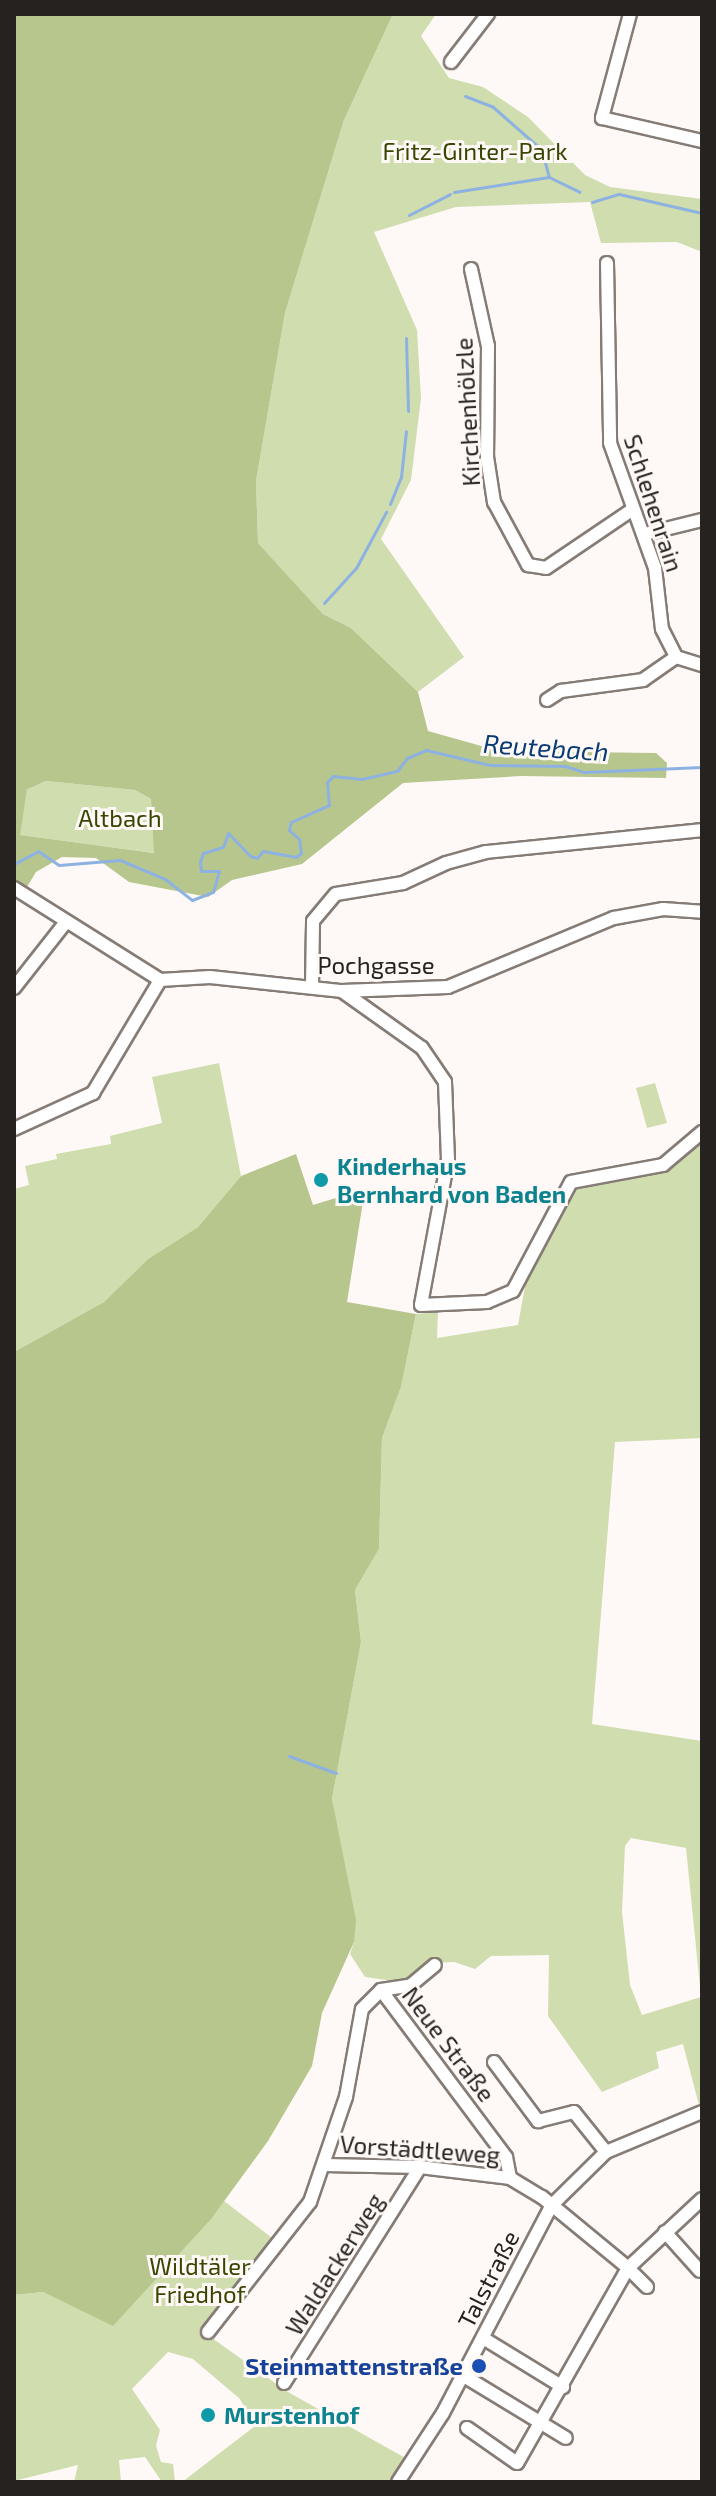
<!DOCTYPE html>
<meta charset="utf-8">
<style>
body{margin:0}
#map{position:relative;width:716px;height:2496px;overflow:hidden;background:#fef9f7;font-family:"Exo 2",sans-serif}
div>[style]{position:absolute}
.green>*{inset:0;background:#d0ddaf}
.forest>*{inset:0;background:#b7c68c}
.stream>*{height:3px;margin:-1.5px;padding:0 1.5px;transform-origin:1.5px;border-radius:1.5px;background:#8db2e2}
.roads{filter:drop-shadow(2px 0 #867c76) drop-shadow(-2px 0 #867c76) drop-shadow(0 2px #867c76) drop-shadow(0 -2px #867c76)}
.minor>*{height:12px;margin:-6px;padding:0 6px;transform-origin:6px;border-radius:6px;background:#fff}
.dots>*{width:22px;height:22px;translate:-50% -50%;box-sizing:border-box;border:4px solid #fef9f7;border-radius:50%}
span{translate:-50% -50%;white-space:nowrap;text-align:center;line-height:1.15;-webkit-text-stroke:6px #fef9f7;paint-order:stroke}
.park-label{font-size:24px;color:#394500}
.street-label{font-size:24px;color:#26221f}
.culture-label{font-size:24px;color:#0d838f;font-weight:700}
.left{translate:0 -50%;text-align:left}
.transit-label{font-size:24px;color:#164399;font-weight:700}
.right{translate:-100% -50%;text-align:right}
.water-label{font-size:26px;color:#0a3b75;font-style:italic}
.frame{position:absolute;inset:0;border:16px solid #26221f;pointer-events:none}
</style>
<div id="map">
<div class="green">
<div style="clip-path:polygon(393px 14px,436px 14px,421px 36px,449px 78px,483px 87px,528px 117px,585px 175px,610px 187px,702px 199px,702px 252px,677px 242px,601px 243px,590px 202px,456px 207px,374px 232px,417px 330px,421px 398px,411px 480px,381px 539px,464px 657px,418px 692px,351px 628px,323px 614px,258px 543px,256px 481px,285px 313px,344px 120px)"></div>
<div style="clip-path:polygon(46px 781px,135px 790px,151px 799px,155px 853px,19px 835px,27px 788px)"></div>
<div style="clip-path:polygon(219px 1063px,241px 1176px,198px 1227px,148px 1259px,104px 1302px,14px 1352px,14px 1189px,29px 1185px,25px 1166px,57px 1159px,56px 1154px,111px 1144px,110px 1136px,162px 1123px,152px 1077px)"></div>
<div style="clip-path:polygon(655px 1083px,667px 1123px,647px 1128px,636px 1088px)"></div>
<div style="clip-path:polygon(evenodd,702px 1138px,702px 1438px,615px 1442px,592px 1724px,702px 1741px,700px 2109px,683px 2044px,656px 2052px,659px 2068px,602px 2092px,548px 2016px,549px 1955px,491px 1956px,475px 1969px,454px 1962px,432px 1963px,408px 1983px,365px 1977px,350px 1954px,354px 1942px,332px 1799px,361px 1642px,355px 1590px,379px 1549px,382px 1438px,401px 1387px,416px 1314px,438px 1312px,437px 1338px,518px 1325px,526px 1281px,571px 1187px,674px 1166px,702px 1138px,631px 1838px,686px 1848px,701px 1997px,642px 2015px,630px 1985px,622px 1912px,625px 1846px,631px 1838px)"></div>
<div style="clip-path:polygon(224px 2201px,276px 2241px,202px 2331px,288px 2392px,409px 2460px,392px 2482px,182px 2482px,255px 2426px,240px 2399px,193px 2359px,168px 2352px,132px 2389px,160px 2430px,156px 2446px,161px 2462px,173px 2464px,175px 2482px,162px 2482px,145px 2457px,119px 2460px,121px 2482px,74px 2482px,78px 2465px,14px 2481px,14px 2295px,43px 2292px,113px 2325px)"></div>
</div>
<div class="forest">
<div style="clip-path:polygon(evenodd,14px 14px,393px 14px,344px 120px,285px 313px,256px 481px,258px 543px,323px 614px,351px 628px,418px 692px,428px 731px,499px 751px,656px 753px,667px 763px,666px 778px,521px 776px,403px 783px,302px 864px,232px 880px,208px 897px,129px 882px,96px 858px,62px 857px,36px 872px,27px 887px,14px 882px,14px 14px,46px 781px,135px 790px,151px 799px,154px 853px,20px 835px,27px 789px,46px 781px)"></div>
<div style="clip-path:polygon(296px 1154px,313px 1205px,365px 1189px,347px 1302px,416px 1314px,401px 1387px,382px 1438px,379px 1549px,355px 1590px,361px 1642px,332px 1799px,356px 1920px,354px 1942px,322px 2013px,312px 2066px,268px 2141px,211px 2219px,113px 2326px,43px 2292px,14px 2295px,14px 1352px,104px 1302px,148px 1259px,198px 1227px,241px 1176px)"></div>
</div>
<div class="stream">
<div style="left:465px;top:96px;width:30px;rotate:21deg"></div>
<div style="left:493px;top:107px;width:65px;rotate:41.3deg"></div>
<div style="left:543px;top:155px;width:23px;rotate:75deg"></div>
<div style="left:454px;top:192px;width:96px;rotate:-9deg"></div>
<div style="left:549px;top:177px;width:34px;rotate:26deg"></div>
<div style="left:592px;top:202px;width:28px;rotate:-17deg"></div>
<div style="left:619px;top:194px;width:85px;rotate:12.9deg"></div>
<div style="left:409px;top:215px;width:46px;rotate:-27.1deg"></div>
<div style="left:406px;top:338px;width:73px;rotate:88.4deg"></div>
<div style="left:390px;top:504px;width:29px;rotate:-68deg"></div>
<div style="left:401px;top:477px;width:46px;rotate:-83.8deg"></div>
<div style="left:324px;top:603px;width:47px;rotate:-47.6deg"></div>
<div style="left:356px;top:568px;width:64px;rotate:-61.8deg"></div>
<div style="left:14px;top:864px;width:27px;rotate:-28deg"></div>
<div style="left:38px;top:851px;width:25px;rotate:34deg"></div>
<div style="left:59px;top:865px;width:61px;rotate:-4.7deg"></div>
<div style="left:120px;top:860px;width:49px;rotate:22.9deg"></div>
<div style="left:165px;top:879px;width:34px;rotate:38deg"></div>
<div style="left:192px;top:900px;width:22px;rotate:-21deg"></div>
<div style="left:213px;top:892px;width:22px;rotate:-74deg"></div>
<div style="left:219px;top:871px;width:18px;rotate:180deg"></div>
<div style="left:201px;top:871px;width:9px;rotate:-96deg"></div>
<div style="left:200px;top:862px;width:9px;rotate:-72deg"></div>
<div style="left:203px;top:853px;width:21px;rotate:-17deg"></div>
<div style="left:223px;top:847px;width:15px;rotate:-70deg"></div>
<div style="left:228px;top:833px;width:32px;rotate:46deg"></div>
<div style="left:250px;top:856px;width:7px;rotate:16deg"></div>
<div style="left:257px;top:858px;width:9px;rotate:-49deg"></div>
<div style="left:263px;top:851px;width:34px;rotate:10deg"></div>
<div style="left:296px;top:857px;width:6px;rotate:-39deg"></div>
<div style="left:301px;top:853px;width:14px;rotate:-98deg"></div>
<div style="left:299px;top:839px;width:13px;rotate:-138deg"></div>
<div style="left:289px;top:830px;width:8px;rotate:-76deg"></div>
<div style="left:291px;top:822px;width:42px;rotate:-24.1deg"></div>
<div style="left:329px;top:805px;width:23px;rotate:-95deg"></div>
<div style="left:327px;top:782px;width:8px;rotate:-45deg"></div>
<div style="left:333px;top:776px;width:29px;rotate:6deg"></div>
<div style="left:362px;top:779px;width:36px;rotate:-13deg"></div>
<div style="left:397px;top:771px;width:16px;rotate:-52deg"></div>
<div style="left:407px;top:758px;width:21px;rotate:-23deg"></div>
<div style="left:426px;top:750px;width:66px;rotate:13.2deg"></div>
<div style="left:490px;top:765px;width:75px;rotate:0.8deg"></div>
<div style="left:565px;top:766px;width:20px;rotate:18deg"></div>
<div style="left:584px;top:772px;width:118px;rotate:-2.4deg"></div>
<div style="left:289px;top:1756px;width:50px;rotate:19.9deg"></div>
</div>
<div class="roads">
<div class="minor">
<div style="left:630px;top:14px;width:108px;rotate:105.1deg"></div>
<div style="left:602px;top:118px;width:103px;rotate:13deg"></div>
<div style="left:451px;top:62px;width:61px;rotate:-52.4deg"></div>
<div style="left:607px;top:263px;width:180px;rotate:89deg"></div>
<div style="left:610px;top:443px;width:133px;rotate:70.2deg"></div>
<div style="left:655px;top:568px;width:61px;rotate:83.5deg"></div>
<div style="left:662px;top:629px;width:31px;rotate:63deg"></div>
<div style="left:471px;top:269px;width:79px;rotate:77.6deg"></div>
<div style="left:488px;top:346px;width:111px;rotate:90.5deg"></div>
<div style="left:487px;top:457px;width:46px;rotate:81.2deg"></div>
<div style="left:494px;top:502px;width:72px;rotate:61.6deg"></div>
<div style="left:528px;top:565px;width:18px;rotate:9deg"></div>
<div style="left:546px;top:568px;width:105px;rotate:-34.1deg"></div>
<div style="left:645px;top:534px;width:59px;rotate:-13.8deg"></div>
<div style="left:547px;top:700px;width:17px;rotate:-33deg"></div>
<div style="left:561px;top:691px;width:83px;rotate:-7.6deg"></div>
<div style="left:643px;top:680px;width:40px;rotate:-34.9deg"></div>
<div style="left:676px;top:657px;width:27px;rotate:17deg"></div>
<div style="left:14px;top:888px;width:173px;rotate:32.2deg"></div>
<div style="left:160px;top:980px;width:50px;rotate:-3.4deg"></div>
<div style="left:210px;top:977px;width:133px;rotate:6.1deg"></div>
<div style="left:342px;top:991px;width:106px;rotate:-2.2deg"></div>
<div style="left:448px;top:987px;width:180px;rotate:-22.6deg"></div>
<div style="left:614px;top:918px;width:50px;rotate:-10.4deg"></div>
<div style="left:663px;top:909px;width:39px;rotate:4deg"></div>
<div style="left:312px;top:987px;width:66px;rotate:-89.1deg"></div>
<div style="left:313px;top:921px;width:35px;rotate:-50deg"></div>
<div style="left:336px;top:894px;width:68px;rotate:-9.3deg"></div>
<div style="left:403px;top:883px;width:47px;rotate:-24.9deg"></div>
<div style="left:446px;top:863px;width:41px;rotate:-15.4deg"></div>
<div style="left:486px;top:852px;width:217px;rotate:-5.8deg"></div>
<div style="left:14px;top:988px;width:84px;rotate:-51.8deg"></div>
<div style="left:342px;top:991px;width:98px;rotate:35.5deg"></div>
<div style="left:422px;top:1048px;width:41px;rotate:55.9deg"></div>
<div style="left:445px;top:1082px;width:77px;rotate:87.8deg"></div>
<div style="left:448px;top:1159px;width:148px;rotate:100.5deg"></div>
<div style="left:421px;top:1305px;width:66px;rotate:-2.6deg"></div>
<div style="left:487px;top:1302px;width:28px;rotate:-23deg"></div>
<div style="left:513px;top:1291px;width:123px;rotate:-62deg"></div>
<div style="left:571px;top:1182px;width:94px;rotate:-10.5deg"></div>
<div style="left:663px;top:1165px;width:51px;rotate:-40.2deg"></div>
<div style="left:14px;top:1129px;width:87px;rotate:-24.5deg"></div>
<div style="left:93px;top:1093px;width:131px;rotate:-59.3deg"></div>
<div style="left:381px;top:1990px;width:209px;rotate:53.2deg"></div>
<div style="left:506px;top:2157px;width:21px;rotate:79deg"></div>
<div style="left:494px;top:2062px;width:74px;rotate:53.3deg"></div>
<div style="left:538px;top:2121px;width:37px;rotate:-14deg"></div>
<div style="left:574px;top:2112px;width:51px;rotate:51.3deg"></div>
<div style="left:325px;top:2165px;width:95px;rotate:1.2deg"></div>
<div style="left:420px;top:2167px;width:91px;rotate:7deg"></div>
<div style="left:510px;top:2178px;width:37px;rotate:31deg"></div>
<div style="left:542px;top:2197px;width:112px;rotate:39.5deg"></div>
<div style="left:628px;top:2268px;width:224px;rotate:119.6deg"></div>
<div style="left:517px;top:2463px;width:61px;rotate:-145deg"></div>
<div style="left:665px;top:2232px;width:52px;rotate:48.1deg"></div>
<div style="left:647px;top:2287px;width:27px;rotate:-135deg"></div>
<div style="left:628px;top:2268px;width:101px;rotate:-43deg"></div>
<div style="left:208px;top:2332px;width:165px;rotate:-51.9deg"></div>
<div style="left:310px;top:2202px;width:111px;rotate:-71.1deg"></div>
<div style="left:346px;top:2097px;width:89px;rotate:-79.7deg"></div>
<div style="left:362px;top:2009px;width:27px;rotate:-45deg"></div>
<div style="left:381px;top:1990px;width:30px;rotate:-9deg"></div>
<div style="left:411px;top:1985px;width:31px;rotate:-40deg"></div>
<div style="left:483px;top:2338px;width:94px;rotate:31.5deg"></div>
<div style="left:464px;top:2376px;width:119px;rotate:31.3deg"></div>
<div style="left:284px;top:2383px;width:255px;rotate:-57.8deg"></div>
<div style="left:398px;top:2482px;width:82px;rotate:-56.9deg"></div>
<div style="left:443px;top:2413px;width:233px;rotate:-62.4deg"></div>
<div style="left:551px;top:2206px;width:77px;rotate:-44.5deg"></div>
<div style="left:606px;top:2152px;width:104px;rotate:-22.6deg"></div>
</div>
</div>
<div class="dots">
<div style="left:321px;top:1180px;background:#0f9aa8"></div>
<div style="left:479px;top:2366px;background:#1a4fb4"></div>
<div style="left:208px;top:2415px;background:#0f9aa8"></div>
</div>
<div class="park-label">
<span style="left:475px;top:151px">Fritz-Ginter-Park</span>
<span style="left:120px;top:818px">Altbach</span>
<span style="left:200px;top:2280px">Wildtäler<br>Friedhof</span>
</div>
<div class="street-label">
<span style="left:467px;top:412px;rotate:-93deg">Kirchenhölzle</span>
<span style="left:654px;top:503px;rotate:72deg">Schlehenrain</span>
<span style="left:376px;top:965px">Pochgasse</span>
<span style="left:449px;top:2044px;rotate:53deg">Neue Straße</span>
<span style="left:420px;top:2149px;rotate:4deg">Vorstädtleweg</span>
<span style="left:334px;top:2264px;rotate:-58deg">Waldackerweg</span>
<span style="left:488px;top:2279px;rotate:-63deg">Talstraße</span>
</div>
<div class="culture-label">
<span class="left" style="left:337px;top:1180px">Kinderhaus<br>Bernhard von Baden</span>
<span class="left" style="left:224px;top:2415px">Murstenhof</span>
</div>
<div class="transit-label">
<span class="right" style="left:463px;top:2366px">Steinmattenstraße</span>
</div>
<div class="water-label">
<span style="left:546px;top:747px;rotate:4deg">Reutebach</span>
</div>
<div class="frame"></div>
</div>
